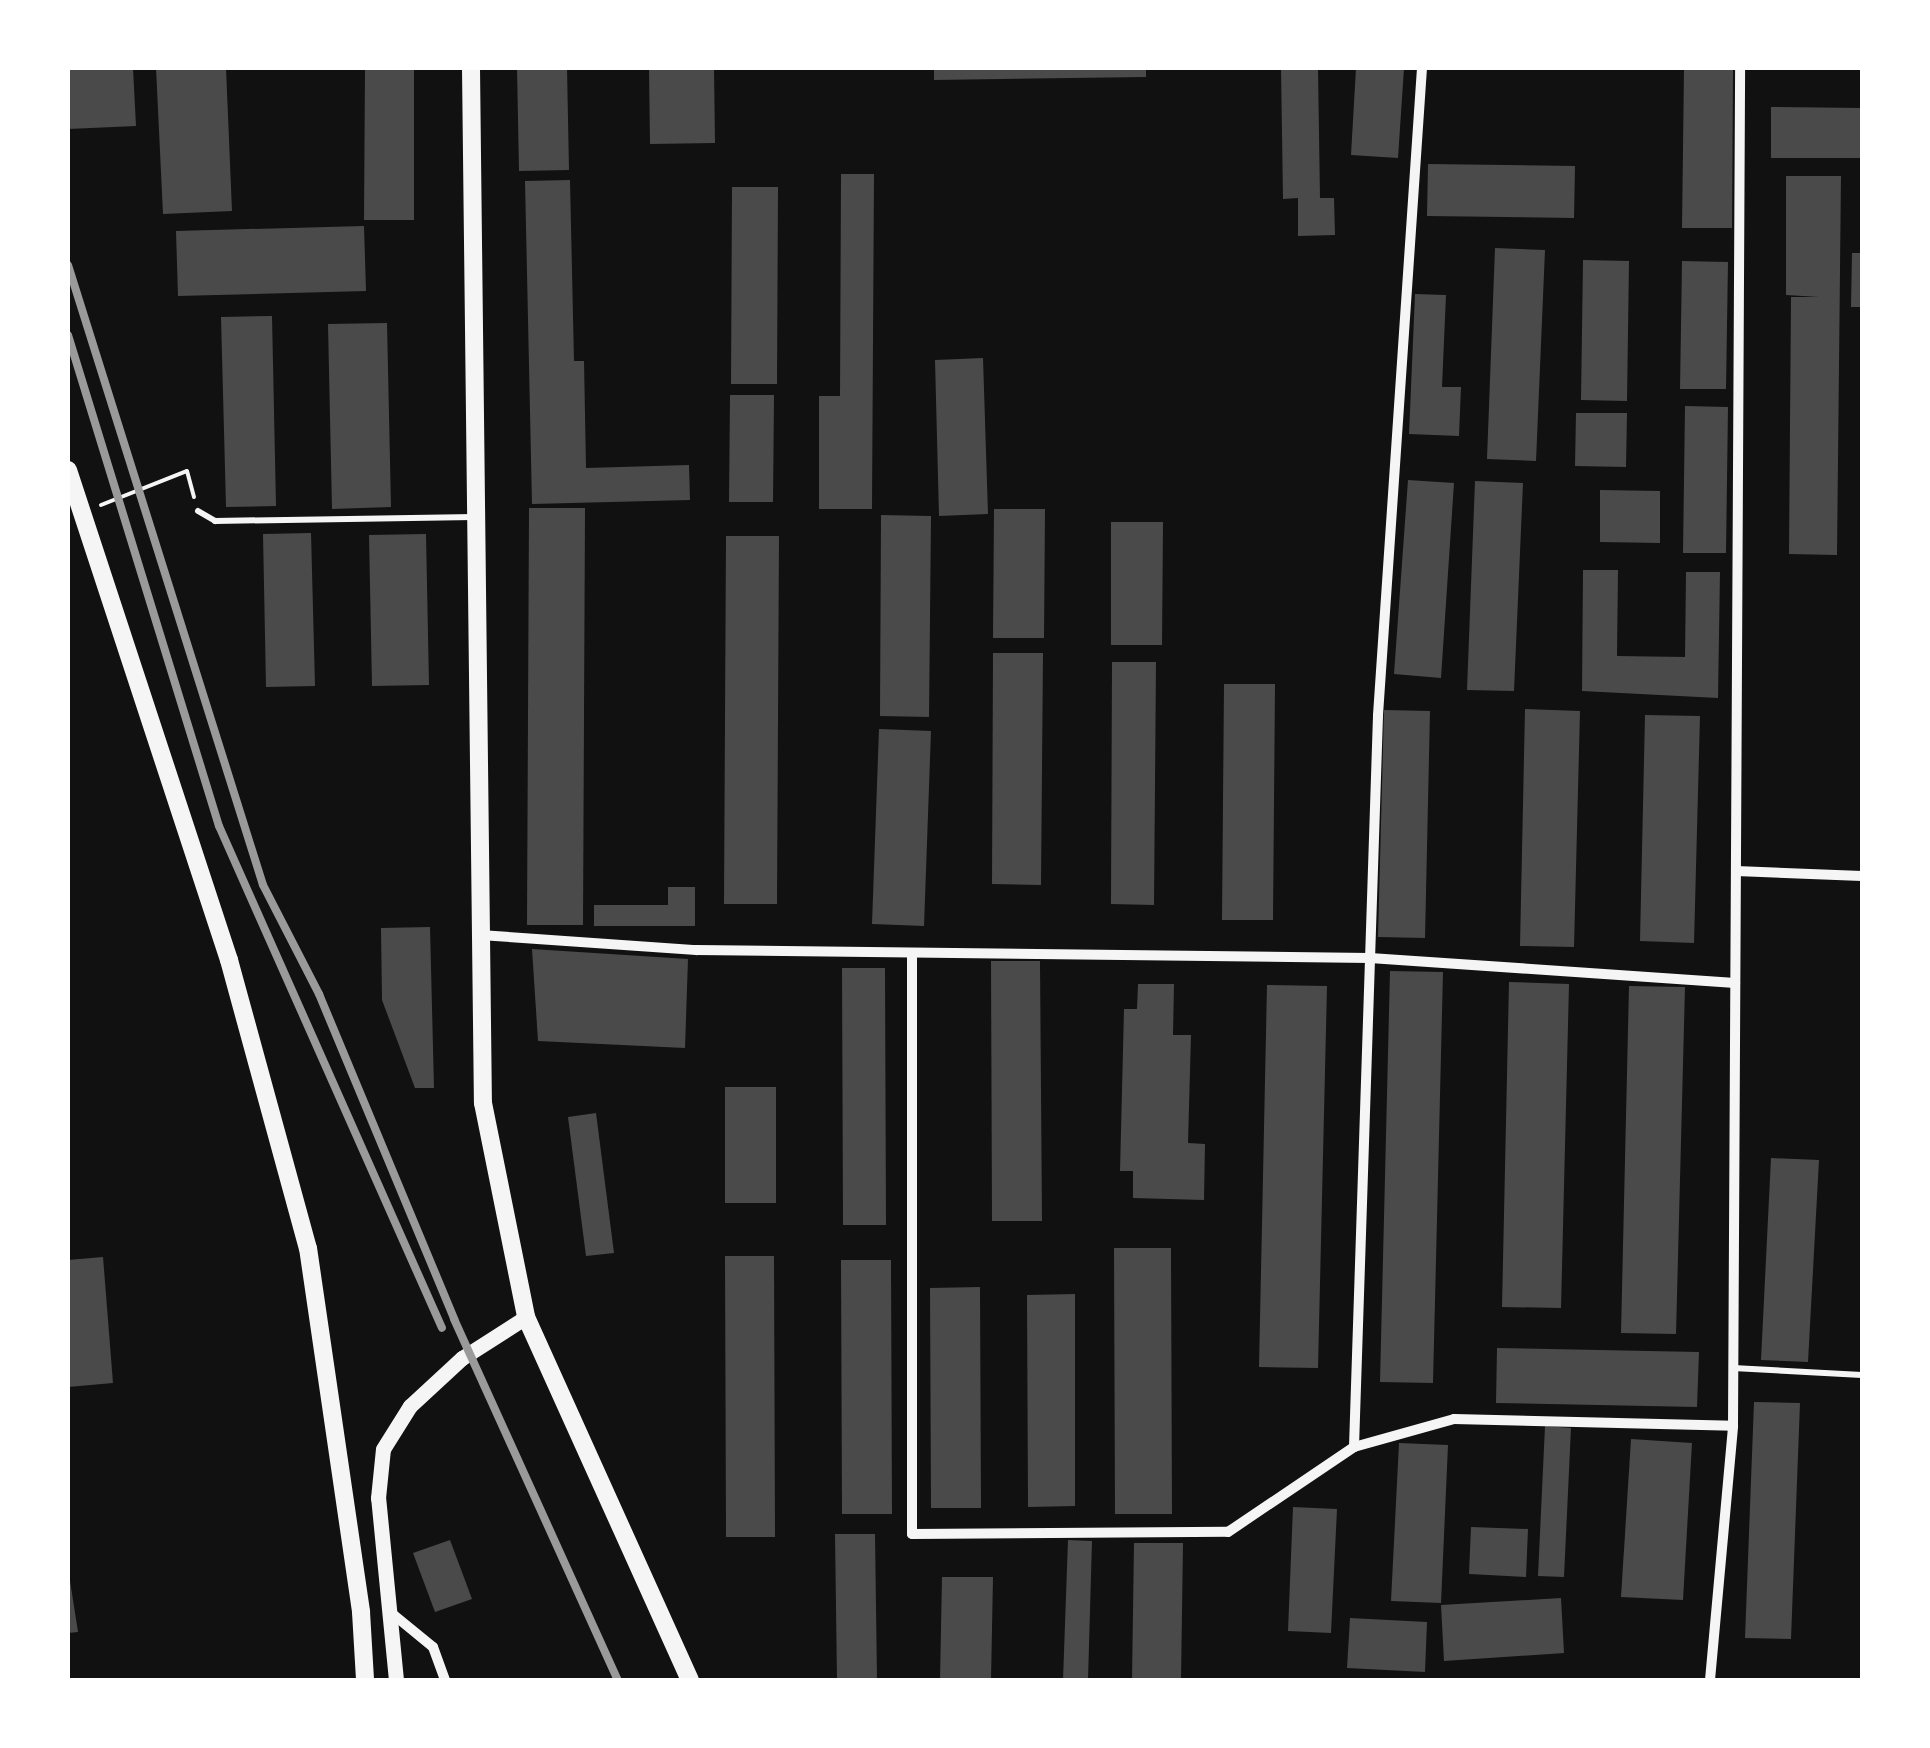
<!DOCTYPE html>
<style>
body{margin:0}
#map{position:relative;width:1930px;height:1748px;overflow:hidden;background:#111;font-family:"Source Serif 4",serif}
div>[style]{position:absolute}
.building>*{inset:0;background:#4a4a4a}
.path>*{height:4px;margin:-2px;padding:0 2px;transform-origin:2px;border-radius:2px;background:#f5f5f5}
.service>*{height:6px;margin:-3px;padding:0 3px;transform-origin:3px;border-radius:3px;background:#f5f5f5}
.minor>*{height:10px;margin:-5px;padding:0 5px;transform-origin:5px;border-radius:5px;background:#f5f5f5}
.tertiary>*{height:15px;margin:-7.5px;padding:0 7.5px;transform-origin:7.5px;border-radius:7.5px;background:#f5f5f5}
.secondary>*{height:18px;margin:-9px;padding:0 9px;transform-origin:9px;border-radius:9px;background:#f5f5f5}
.rail>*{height:8px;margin:-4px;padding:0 4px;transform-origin:4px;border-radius:4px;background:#9a9a9a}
span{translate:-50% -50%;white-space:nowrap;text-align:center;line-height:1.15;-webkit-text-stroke:10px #fff;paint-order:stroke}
.frame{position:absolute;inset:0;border:70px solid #fff;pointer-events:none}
</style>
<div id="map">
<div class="building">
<div style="clip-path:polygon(68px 68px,133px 68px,136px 126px,68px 129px)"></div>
<div style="clip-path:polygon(156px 68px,226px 68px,232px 211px,163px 214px)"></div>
<div style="clip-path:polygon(365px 68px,414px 68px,414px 220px,364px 220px)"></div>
<div style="clip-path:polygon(517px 68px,567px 68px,569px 170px,519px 171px)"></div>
<div style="clip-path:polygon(649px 68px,714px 68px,715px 143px,650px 144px)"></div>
<div style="clip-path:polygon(934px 68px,1146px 68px,1146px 77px,934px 80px)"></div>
<div style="clip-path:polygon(1281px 68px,1318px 68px,1320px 198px,1334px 198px,1335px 235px,1298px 236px,1298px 198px,1283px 199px)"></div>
<div style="clip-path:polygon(1356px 68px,1404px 68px,1398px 158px,1351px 155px)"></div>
<div style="clip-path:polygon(1684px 68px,1733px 68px,1732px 228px,1682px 228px)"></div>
<div style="clip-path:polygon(1771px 107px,1862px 108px,1862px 158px,1771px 158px)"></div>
<div style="clip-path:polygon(1428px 164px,1575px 166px,1574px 218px,1427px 216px)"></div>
<div style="clip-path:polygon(841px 174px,874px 174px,872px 509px,819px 509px,819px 396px,840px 396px)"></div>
<div style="clip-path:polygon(1786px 176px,1841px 176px,1837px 555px,1789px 554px,1791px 297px,1819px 297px,1786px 295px)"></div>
<div style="clip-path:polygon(570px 180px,574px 361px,584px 361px,586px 468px,689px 465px,690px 500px,532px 504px,525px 181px)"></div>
<div style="clip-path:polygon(732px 187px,778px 187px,777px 384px,731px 384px)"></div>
<div style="clip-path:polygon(364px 226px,366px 291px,178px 296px,176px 231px)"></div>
<div style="clip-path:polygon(1495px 248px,1545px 250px,1536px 461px,1487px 459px)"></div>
<div style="clip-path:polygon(1852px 253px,1862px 253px,1862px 307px,1851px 307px)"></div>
<div style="clip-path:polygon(1583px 260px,1629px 261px,1627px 401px,1581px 400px)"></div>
<div style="clip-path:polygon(1682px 261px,1728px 262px,1726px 389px,1680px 389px)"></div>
<div style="clip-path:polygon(1415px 294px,1446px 295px,1442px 387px,1461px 387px,1459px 436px,1409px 434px)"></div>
<div style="clip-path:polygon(272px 316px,276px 506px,226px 507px,221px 317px)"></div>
<div style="clip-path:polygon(387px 323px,391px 507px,332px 509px,328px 324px)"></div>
<div style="clip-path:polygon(983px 358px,988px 514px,939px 516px,935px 360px)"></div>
<div style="clip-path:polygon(730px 395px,774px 395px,773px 502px,729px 502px)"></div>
<div style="clip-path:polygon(1685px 406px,1728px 407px,1726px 553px,1683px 553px)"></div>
<div style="clip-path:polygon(1576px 413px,1627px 413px,1626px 467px,1575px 466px)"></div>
<div style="clip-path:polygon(1408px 480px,1454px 483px,1441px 678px,1394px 674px)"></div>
<div style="clip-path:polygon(1475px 481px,1523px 483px,1514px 691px,1467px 690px)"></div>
<div style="clip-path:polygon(1600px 490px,1660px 491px,1660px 543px,1600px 542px)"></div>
<div style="clip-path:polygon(529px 508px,585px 508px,583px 925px,527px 925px)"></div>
<div style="clip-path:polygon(994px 509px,1045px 509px,1044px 638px,993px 638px)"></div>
<div style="clip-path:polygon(881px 515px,931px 516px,929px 717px,880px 716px)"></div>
<div style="clip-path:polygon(1111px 522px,1163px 522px,1162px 645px,1111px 645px)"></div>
<div style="clip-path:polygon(311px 533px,315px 686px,266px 687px,263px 534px)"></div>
<div style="clip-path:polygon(426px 534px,429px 685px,372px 686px,369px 535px)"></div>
<div style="clip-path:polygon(726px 536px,779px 536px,777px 904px,724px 904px)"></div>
<div style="clip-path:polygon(1583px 570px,1618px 570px,1617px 656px,1685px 657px,1686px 572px,1720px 572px,1718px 698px,1582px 691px)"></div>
<div style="clip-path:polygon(993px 653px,1043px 653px,1041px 885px,992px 884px)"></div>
<div style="clip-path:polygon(1112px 662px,1156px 662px,1154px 905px,1111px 904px)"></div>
<div style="clip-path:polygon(1224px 684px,1275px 684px,1273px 920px,1222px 920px)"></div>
<div style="clip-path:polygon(1525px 709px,1580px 711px,1574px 947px,1520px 946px)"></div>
<div style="clip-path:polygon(1384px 710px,1430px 711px,1425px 938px,1378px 937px)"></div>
<div style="clip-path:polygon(1645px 715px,1700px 716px,1694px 943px,1640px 941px)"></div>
<div style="clip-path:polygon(879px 729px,931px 731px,924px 926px,872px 924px)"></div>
<div style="clip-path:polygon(668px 887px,695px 887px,695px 926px,594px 926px,594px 905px,668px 905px)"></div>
<div style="clip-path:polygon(430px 927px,434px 1088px,415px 1088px,382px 1000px,381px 928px)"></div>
<div style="clip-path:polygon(532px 949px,688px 959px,685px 1048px,538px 1041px)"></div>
<div style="clip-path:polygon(991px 961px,1040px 961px,1042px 1221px,992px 1221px)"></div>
<div style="clip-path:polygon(842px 968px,885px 968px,886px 1225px,843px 1225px)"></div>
<div style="clip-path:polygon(1390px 971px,1443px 972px,1433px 1383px,1380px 1382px)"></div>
<div style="clip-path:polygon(1509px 982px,1569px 984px,1561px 1308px,1502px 1307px)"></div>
<div style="clip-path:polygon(1138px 984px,1174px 984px,1173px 1035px,1191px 1035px,1188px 1143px,1205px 1144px,1204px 1200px,1133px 1198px,1133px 1171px,1120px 1171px,1124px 1009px,1137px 1009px)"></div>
<div style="clip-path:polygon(1267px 985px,1327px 986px,1318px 1368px,1259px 1367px)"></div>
<div style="clip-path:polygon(1629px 986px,1685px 987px,1676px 1334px,1621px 1333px)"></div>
<div style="clip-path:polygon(725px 1087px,776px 1087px,776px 1203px,725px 1203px)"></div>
<div style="clip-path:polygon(596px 1113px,614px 1253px,586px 1256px,568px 1117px)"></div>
<div style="clip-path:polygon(1771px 1158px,1819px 1160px,1808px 1362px,1761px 1360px)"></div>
<div style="clip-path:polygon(1114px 1248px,1171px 1248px,1172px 1514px,1115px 1514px)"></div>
<div style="clip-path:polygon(725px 1256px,774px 1256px,775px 1537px,726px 1537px)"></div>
<div style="clip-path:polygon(103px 1257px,113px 1383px,68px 1387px,68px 1260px)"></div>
<div style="clip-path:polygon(841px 1260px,891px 1260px,892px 1514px,842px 1514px)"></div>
<div style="clip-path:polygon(980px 1287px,981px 1508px,931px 1508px,930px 1288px)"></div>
<div style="clip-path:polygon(1075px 1294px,1075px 1506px,1028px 1507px,1027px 1295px)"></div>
<div style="clip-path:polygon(1497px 1348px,1699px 1352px,1697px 1407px,1496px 1403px)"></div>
<div style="clip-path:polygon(1754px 1402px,1800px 1403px,1791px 1639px,1745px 1638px)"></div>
<div style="clip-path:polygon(1545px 1426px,1571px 1428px,1564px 1577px,1538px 1576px)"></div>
<div style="clip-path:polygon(1631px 1439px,1692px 1443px,1683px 1600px,1621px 1597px)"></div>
<div style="clip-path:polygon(1399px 1443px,1448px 1445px,1441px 1603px,1391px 1601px)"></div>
<div style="clip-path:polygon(1293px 1507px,1337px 1509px,1331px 1633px,1288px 1631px)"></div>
<div style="clip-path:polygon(1471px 1527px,1528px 1529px,1526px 1577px,1469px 1574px)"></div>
<div style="clip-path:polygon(835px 1534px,875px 1534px,877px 1680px,837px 1680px)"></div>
<div style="clip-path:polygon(450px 1540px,472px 1599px,435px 1612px,413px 1553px)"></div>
<div style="clip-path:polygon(1068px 1540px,1092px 1541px,1088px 1680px,1063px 1680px)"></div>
<div style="clip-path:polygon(1134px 1543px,1183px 1543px,1181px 1680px,1132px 1680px)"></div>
<div style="clip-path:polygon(68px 1568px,78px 1632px,68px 1633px)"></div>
<div style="clip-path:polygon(942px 1577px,993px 1577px,991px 1680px,940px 1680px)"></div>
<div style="clip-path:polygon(1561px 1598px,1564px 1653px,1444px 1661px,1441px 1605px)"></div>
<div style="clip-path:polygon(1350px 1618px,1427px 1622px,1425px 1672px,1347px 1668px)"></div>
</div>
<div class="path">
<div style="left:101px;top:505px;width:92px;rotate:-21.6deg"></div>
<div style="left:187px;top:471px;width:27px;rotate:75deg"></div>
</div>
<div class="service">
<div style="left:198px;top:511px;width:20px;rotate:30deg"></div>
<div style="left:215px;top:521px;width:259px;rotate:-0.9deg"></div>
<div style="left:1733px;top:1368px;width:129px;rotate:3.1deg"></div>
</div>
<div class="minor">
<div style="left:1736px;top:871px;width:126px;rotate:2.3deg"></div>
<div style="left:480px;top:935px;width:217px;rotate:4deg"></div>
<div style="left:696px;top:950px;width:674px;rotate:0.68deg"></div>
<div style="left:1370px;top:958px;width:366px;rotate:3.9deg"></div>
<div style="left:912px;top:953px;width:581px;rotate:90deg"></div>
<div style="left:912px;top:1534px;width:316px;rotate:-0.4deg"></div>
<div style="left:1228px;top:1532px;width:152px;rotate:-34deg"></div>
<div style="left:1354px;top:1447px;width:104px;rotate:-15.6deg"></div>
<div style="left:1454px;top:1419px;width:279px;rotate:1.4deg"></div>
<div style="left:1354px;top:1447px;width:732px;rotate:-88.12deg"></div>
<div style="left:1378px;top:715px;width:648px;rotate:-86.11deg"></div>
<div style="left:389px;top:1611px;width:57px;rotate:39.3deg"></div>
<div style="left:433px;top:1647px;width:35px;rotate:70deg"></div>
<div style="left:1710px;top:1680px;width:255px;rotate:-84.8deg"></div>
<div style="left:1733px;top:1426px;width:1358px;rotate:-89.7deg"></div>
</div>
<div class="tertiary">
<div style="left:396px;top:1680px;width:183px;rotate:-95.6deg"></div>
<div style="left:378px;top:1498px;width:49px;rotate:-84.2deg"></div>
<div style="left:383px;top:1449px;width:51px;rotate:-57.9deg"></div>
<div style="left:410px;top:1406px;width:71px;rotate:-42.7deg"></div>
<div style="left:462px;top:1358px;width:76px;rotate:-32.6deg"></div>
</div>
<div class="secondary">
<div style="left:471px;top:68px;width:1035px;rotate:89.34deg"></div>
<div style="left:483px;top:1103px;width:218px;rotate:78.6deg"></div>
<div style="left:526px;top:1317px;width:398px;rotate:65.7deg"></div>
<div style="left:68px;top:470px;width:516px;rotate:71.81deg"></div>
<div style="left:229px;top:960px;width:299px;rotate:74.7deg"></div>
<div style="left:308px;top:1248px;width:368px;rotate:81.7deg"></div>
<div style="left:361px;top:1612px;width:68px;rotate:86.6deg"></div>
</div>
<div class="rail">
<div style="left:68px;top:265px;width:650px;rotate:72.54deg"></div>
<div style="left:263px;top:885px;width:123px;rotate:62.8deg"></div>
<div style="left:319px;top:994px;width:352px;rotate:67.4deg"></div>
<div style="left:454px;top:1319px;width:397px;rotate:65.6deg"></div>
<div style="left:68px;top:335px;width:514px;rotate:72.91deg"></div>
<div style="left:219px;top:826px;width:549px;rotate:66.05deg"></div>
</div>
<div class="frame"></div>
</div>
